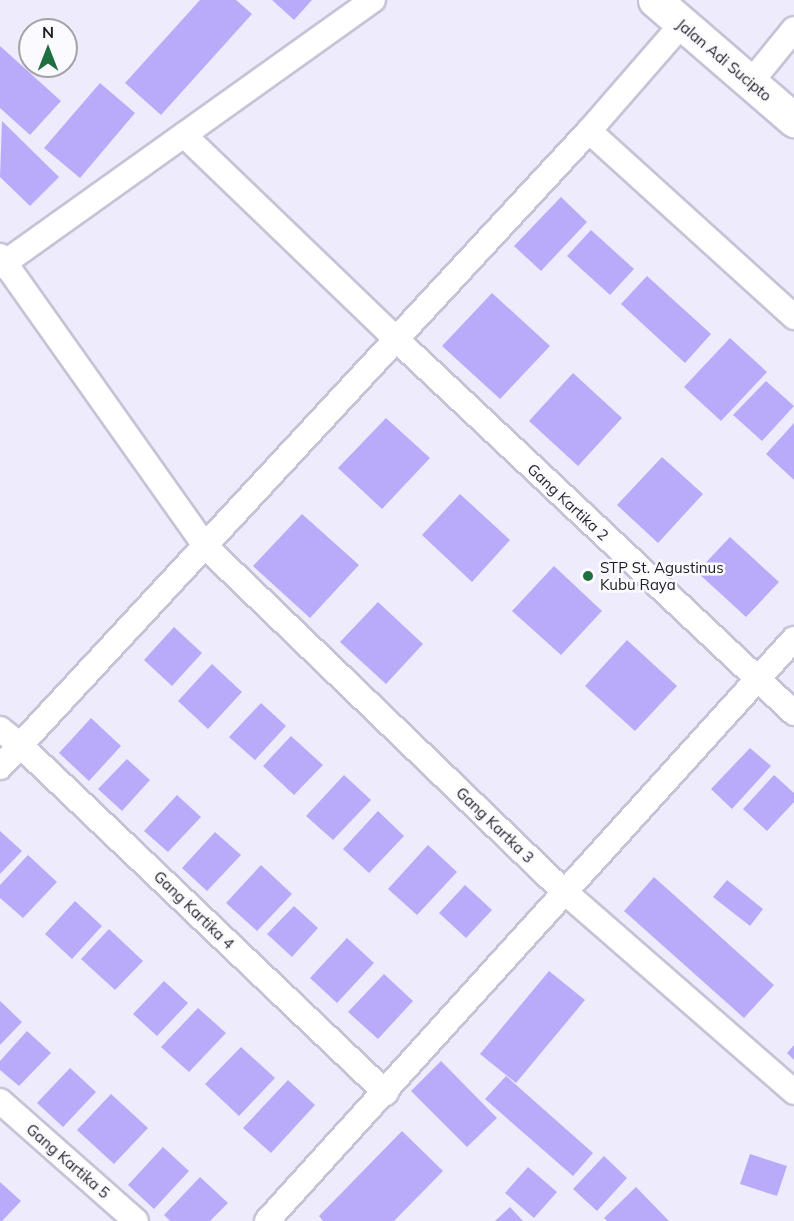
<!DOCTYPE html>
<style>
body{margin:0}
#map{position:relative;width:794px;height:1221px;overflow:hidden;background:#eeecfc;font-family:Mulish,sans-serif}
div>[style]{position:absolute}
.building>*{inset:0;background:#baabfa}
.roads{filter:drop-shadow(2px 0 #c6c3d6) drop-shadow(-2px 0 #c6c3d6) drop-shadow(0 2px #c6c3d6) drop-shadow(0 -2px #c6c3d6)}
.minor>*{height:24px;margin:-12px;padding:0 12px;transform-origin:12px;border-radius:12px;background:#fff}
.secondary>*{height:33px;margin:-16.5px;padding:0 16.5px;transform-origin:16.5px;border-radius:16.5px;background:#fff}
.dots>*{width:16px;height:16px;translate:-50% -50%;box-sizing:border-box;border:3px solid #fbfbff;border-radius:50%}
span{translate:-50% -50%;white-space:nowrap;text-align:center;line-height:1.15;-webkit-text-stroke:5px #fbfbff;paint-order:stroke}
.street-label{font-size:15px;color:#1d1c23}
.poi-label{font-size:15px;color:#1d1c23}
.left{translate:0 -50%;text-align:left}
.north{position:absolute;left:18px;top:18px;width:60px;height:60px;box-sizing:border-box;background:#fbfbff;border:2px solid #a2a2a7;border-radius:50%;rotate:0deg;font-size:16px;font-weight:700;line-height:24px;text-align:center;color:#1d1c23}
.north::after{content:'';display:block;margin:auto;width:21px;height:27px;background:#1f6f40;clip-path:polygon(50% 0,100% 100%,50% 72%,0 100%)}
</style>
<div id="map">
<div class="building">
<div style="clip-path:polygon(200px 0,236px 0,252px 14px,161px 115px,125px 83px)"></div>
<div style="clip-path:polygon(272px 0,312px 0,294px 20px)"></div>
<div style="clip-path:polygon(0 46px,61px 101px,30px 135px,0 108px)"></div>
<div style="clip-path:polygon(100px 83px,135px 113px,80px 178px,44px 148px)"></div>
<div style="clip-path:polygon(2px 121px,59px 177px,30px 206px,0 177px)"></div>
<div style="clip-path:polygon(561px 197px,587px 222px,541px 271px,514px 246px)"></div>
<div style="clip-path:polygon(591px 230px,634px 269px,610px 295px,567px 256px)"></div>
<div style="clip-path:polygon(647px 276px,711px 334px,685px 363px,621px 304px)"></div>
<div style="clip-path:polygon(492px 293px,550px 346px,500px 399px,442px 346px)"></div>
<div style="clip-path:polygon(730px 338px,767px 372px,721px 421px,684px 387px)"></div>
<div style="clip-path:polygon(573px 373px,622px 418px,578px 466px,529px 421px)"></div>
<div style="clip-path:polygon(766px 381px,794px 406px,762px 441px,733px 415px)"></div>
<div style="clip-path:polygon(386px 418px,430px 458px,382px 509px,338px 468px)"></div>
<div style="clip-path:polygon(794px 423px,794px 480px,766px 454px)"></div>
<div style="clip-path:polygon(662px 457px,703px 494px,658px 543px,617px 505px)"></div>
<div style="clip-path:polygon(460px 494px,510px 540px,472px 582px,422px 535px)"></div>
<div style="clip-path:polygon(302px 514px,359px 565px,310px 618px,253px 566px)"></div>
<div style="clip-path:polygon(730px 537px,779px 582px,746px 617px,697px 572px)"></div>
<div style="clip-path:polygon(554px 566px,602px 611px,561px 655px,512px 611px)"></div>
<div style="clip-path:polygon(378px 602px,423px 644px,386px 684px,340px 642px)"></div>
<div style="clip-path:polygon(174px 627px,202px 653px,172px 686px,144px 660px)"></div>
<div style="clip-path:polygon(627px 640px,677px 686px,635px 731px,585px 686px)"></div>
<div style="clip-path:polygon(212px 664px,242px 692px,208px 729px,178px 701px)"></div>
<div style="clip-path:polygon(261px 703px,286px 726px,255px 760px,229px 737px)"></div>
<div style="clip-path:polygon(91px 718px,121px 746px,89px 781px,59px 753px)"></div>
<div style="clip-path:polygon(291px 736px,323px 765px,294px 795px,263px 766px)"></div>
<div style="clip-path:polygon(750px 748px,771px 766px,732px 809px,711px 789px)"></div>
<div style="clip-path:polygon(127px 759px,150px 780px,122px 811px,98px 789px)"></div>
<div style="clip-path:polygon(344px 775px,371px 800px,333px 840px,306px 816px)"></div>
<div style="clip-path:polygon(774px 775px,794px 793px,794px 802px,767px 831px,743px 809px)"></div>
<div style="clip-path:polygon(177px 795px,201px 817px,168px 852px,144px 831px)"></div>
<div style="clip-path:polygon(378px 811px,404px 836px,369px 873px,343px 849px)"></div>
<div style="clip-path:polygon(0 831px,22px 851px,0 874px)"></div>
<div style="clip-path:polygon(215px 832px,241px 855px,207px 891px,182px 868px)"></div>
<div style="clip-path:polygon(428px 845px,457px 872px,417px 915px,388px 889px)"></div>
<div style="clip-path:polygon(28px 855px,57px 882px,23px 918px,0 898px,0 885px)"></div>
<div style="clip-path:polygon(261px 865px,292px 894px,257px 931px,226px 903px)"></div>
<div style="clip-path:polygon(654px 877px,774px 985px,744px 1018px,624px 911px)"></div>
<div style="clip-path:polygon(727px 880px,763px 909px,750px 926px,713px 897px)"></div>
<div style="clip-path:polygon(465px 885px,492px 910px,466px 938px,439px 913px)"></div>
<div style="clip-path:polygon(75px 901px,102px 926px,72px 959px,45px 934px)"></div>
<div style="clip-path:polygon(294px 906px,318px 928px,292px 957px,267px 934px)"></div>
<div style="clip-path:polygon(109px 929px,143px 961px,115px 990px,81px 959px)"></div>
<div style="clip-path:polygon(347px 938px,374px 963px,337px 1003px,310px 978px)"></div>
<div style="clip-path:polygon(549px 971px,585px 1000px,516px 1083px,480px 1054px)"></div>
<div style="clip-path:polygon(384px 974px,413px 1001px,378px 1039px,348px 1012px)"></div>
<div style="clip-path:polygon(164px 981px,188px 1003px,157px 1036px,133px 1014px)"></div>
<div style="clip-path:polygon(0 1001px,22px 1022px,0 1045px)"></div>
<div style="clip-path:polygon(198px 1008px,226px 1033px,189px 1072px,161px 1047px)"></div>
<div style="clip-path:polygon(27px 1031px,51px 1053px,19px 1086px,0 1070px,0 1061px)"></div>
<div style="clip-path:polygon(794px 1045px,794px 1060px,787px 1053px)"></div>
<div style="clip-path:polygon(241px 1047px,275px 1078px,239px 1116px,205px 1084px)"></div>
<div style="clip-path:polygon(441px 1061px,497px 1118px,467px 1147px,411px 1091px)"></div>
<div style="clip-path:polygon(70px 1068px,96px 1092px,63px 1127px,37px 1103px)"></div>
<div style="clip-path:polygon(506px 1076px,593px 1153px,573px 1176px,485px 1099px)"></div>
<div style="clip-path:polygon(288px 1080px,315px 1105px,271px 1153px,243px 1128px)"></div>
<div style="clip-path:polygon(111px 1094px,148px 1128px,114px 1164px,77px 1130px)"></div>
<div style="clip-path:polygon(402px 1131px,443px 1171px,394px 1221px,323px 1221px,319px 1216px)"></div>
<div style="clip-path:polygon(163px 1147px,189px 1171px,154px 1209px,128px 1185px)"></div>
<div style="clip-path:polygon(750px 1154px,787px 1166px,777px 1196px,740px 1184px)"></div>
<div style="clip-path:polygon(604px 1156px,627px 1178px,597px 1211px,573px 1189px)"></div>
<div style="clip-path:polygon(528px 1167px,557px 1192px,534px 1218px,505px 1193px)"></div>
<div style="clip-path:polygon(200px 1177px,228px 1203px,210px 1221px,170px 1221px,164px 1215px)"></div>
<div style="clip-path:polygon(0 1182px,21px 1201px,2px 1221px,0 1221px)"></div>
<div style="clip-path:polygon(636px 1187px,669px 1221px,607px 1221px,604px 1218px)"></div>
<div style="clip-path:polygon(510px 1207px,523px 1221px,495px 1221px)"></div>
</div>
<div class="roads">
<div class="minor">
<div style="left:751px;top:82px;width:68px;rotate:-50.9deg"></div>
<div style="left:589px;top:131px;width:277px;rotate:42.2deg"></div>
<div style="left:184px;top:135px;width:294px;rotate:43.9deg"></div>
<div style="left:396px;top:339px;width:546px;rotate:43.22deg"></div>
<div style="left:0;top:256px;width:357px;rotate:54.7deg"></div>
<div style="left:206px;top:547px;width:498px;rotate:43.9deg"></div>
<div style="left:565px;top:892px;width:304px;rotate:41.1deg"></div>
<div style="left:0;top:266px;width:458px;rotate:-35.5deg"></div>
<div style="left:0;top:729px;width:26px;rotate:39deg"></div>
<div style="left:20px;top:745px;width:505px;rotate:43.56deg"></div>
<div style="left:0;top:767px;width:867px;rotate:-47.2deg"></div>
<div style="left:589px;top:131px;width:142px;rotate:-49deg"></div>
<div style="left:0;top:1101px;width:181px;rotate:41.4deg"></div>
<div style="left:267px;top:1221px;width:785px;rotate:-47.84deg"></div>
</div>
<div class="secondary">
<div style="left:655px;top:0;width:184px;rotate:40.8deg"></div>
</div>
</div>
<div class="dots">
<div style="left:588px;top:576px;background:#1f6f40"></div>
</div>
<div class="street-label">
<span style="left:724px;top:60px;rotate:40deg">Jalan Adi Sucipto</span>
<span style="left:568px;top:502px;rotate:43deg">Gang Kartika 2</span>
<span style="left:495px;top:825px;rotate:44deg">Gang Kartka 3</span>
<span style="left:194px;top:910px;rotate:44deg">Gang Kartika 4</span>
<span style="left:68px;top:1161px;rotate:41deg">Gang Kartika 5</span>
</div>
<div class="poi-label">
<span class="left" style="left:600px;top:576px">STP St. Agustinus<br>Kubu Raya</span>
</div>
<div class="north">N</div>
</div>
